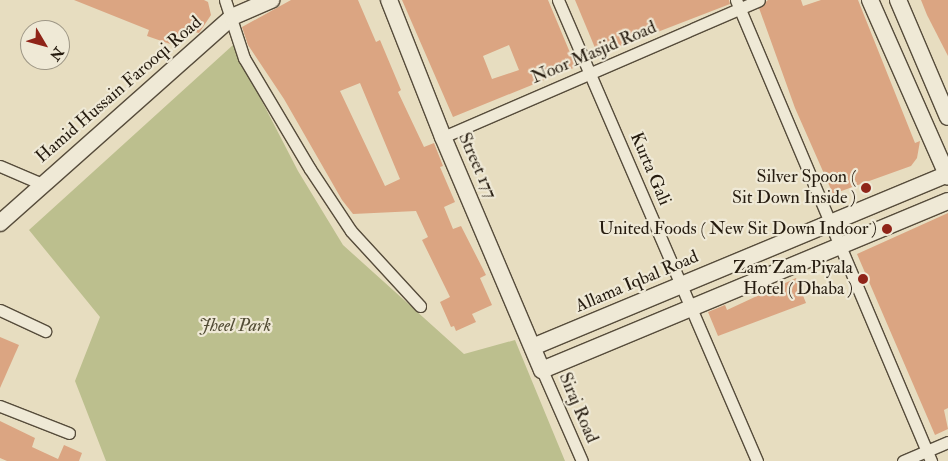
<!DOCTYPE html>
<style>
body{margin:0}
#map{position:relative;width:948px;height:461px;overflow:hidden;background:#e7ddc0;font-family:"IM FELL Double Pica",serif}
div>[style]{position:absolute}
.green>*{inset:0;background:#bcbf8e}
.building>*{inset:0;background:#dba582}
.roads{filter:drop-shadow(1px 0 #564c3b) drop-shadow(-1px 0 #564c3b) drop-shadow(0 1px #564c3b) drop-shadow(0 -1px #564c3b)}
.street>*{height:11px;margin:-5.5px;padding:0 5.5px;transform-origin:5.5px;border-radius:5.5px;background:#efe9d6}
.secondary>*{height:16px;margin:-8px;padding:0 8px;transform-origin:8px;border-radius:8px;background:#efe9d6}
.dots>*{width:14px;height:14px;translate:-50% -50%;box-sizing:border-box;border:2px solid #efe9d6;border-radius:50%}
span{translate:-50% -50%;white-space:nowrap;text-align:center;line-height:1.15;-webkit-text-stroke:4.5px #efe9d6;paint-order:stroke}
.street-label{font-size:18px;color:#251b0f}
.poi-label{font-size:18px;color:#251b0f}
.right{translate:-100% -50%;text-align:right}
.park-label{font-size:18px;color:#524c35;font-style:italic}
.north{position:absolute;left:20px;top:20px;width:50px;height:50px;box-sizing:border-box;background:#efe9d6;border:1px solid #9e9786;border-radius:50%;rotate:127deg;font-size:14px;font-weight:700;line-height:20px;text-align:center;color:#251b0f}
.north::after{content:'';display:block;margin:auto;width:18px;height:22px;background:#8f2418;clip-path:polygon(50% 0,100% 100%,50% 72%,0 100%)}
</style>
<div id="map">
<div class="green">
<div style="clip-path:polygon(233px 45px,298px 171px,343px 245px,464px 354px,515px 340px,565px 461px,106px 461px,75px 381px,100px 317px,29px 230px)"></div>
</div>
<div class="building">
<div style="clip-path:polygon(74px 0,204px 0,208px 2px,211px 15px,199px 33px,190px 31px,182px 43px,176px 46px,147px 36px,149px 30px)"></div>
<div style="clip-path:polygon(evenodd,291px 0,358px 0,376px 42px,380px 40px,401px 90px,398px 92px,424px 147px,434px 143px,443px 166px,440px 167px,455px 202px,444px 207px,453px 229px,461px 226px,486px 275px,480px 278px,492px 305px,472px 314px,476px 322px,456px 331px,454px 326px,451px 327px,440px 302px,450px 297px,422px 240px,428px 237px,416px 211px,353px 214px,342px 200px,284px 99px,248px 45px,242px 27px,291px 0,360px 83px,400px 179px,385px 186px,340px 91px,360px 83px)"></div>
<div style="clip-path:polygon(evenodd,402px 0,548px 0,576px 67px,453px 117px,402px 0,509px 45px,519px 70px,492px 79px,483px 56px,509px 45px)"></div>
<div style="clip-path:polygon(575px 0,729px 0,730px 4px,598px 55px)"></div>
<div style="clip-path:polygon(768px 0,801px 0,803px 6px,821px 0,858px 0,915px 143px,920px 141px,917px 158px,911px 166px,833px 194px,795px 108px,759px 8px)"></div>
<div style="clip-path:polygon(921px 0,948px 0,948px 56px,927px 15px)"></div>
<div style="clip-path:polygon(948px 213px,948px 408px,944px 410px,948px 429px,935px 435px,857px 254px)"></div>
<div style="clip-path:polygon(796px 278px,806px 303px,718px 336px,708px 312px,725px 305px,727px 310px)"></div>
<div style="clip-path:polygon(0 337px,19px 345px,0 388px)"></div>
<div style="clip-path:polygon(0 421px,35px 438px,32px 447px,58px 459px,64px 445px,82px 453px,79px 461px,7px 461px,0 458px)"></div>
</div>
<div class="roads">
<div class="street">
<div style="left:225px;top:0;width:61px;rotate:71.9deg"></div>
<div style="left:244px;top:58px;width:129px;rotate:59.3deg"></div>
<div style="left:310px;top:169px;width:74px;rotate:56.5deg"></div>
<div style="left:351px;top:231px;width:102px;rotate:47.4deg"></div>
<div style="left:558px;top:0;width:502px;rotate:66.65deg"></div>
<div style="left:736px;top:0;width:501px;rotate:67.07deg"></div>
<div style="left:443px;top:137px;width:344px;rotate:-23.4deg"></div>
<div style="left:0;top:166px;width:46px;rotate:23.2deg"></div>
<div style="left:0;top:310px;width:50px;rotate:25deg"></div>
<div style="left:542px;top:370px;width:99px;rotate:66.3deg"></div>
<div style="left:0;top:406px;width:74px;rotate:21.4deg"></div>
<div style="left:903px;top:461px;width:49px;rotate:-22.9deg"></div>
</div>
<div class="secondary">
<div style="left:389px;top:0;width:147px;rotate:68.5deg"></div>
<div style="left:443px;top:137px;width:253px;rotate:67deg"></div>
<div style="left:542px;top:370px;width:440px;rotate:-22.6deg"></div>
<div style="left:870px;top:0;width:193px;rotate:66.2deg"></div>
<div style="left:898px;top:0;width:127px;rotate:66.9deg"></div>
<div style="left:0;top:223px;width:310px;rotate:-41.6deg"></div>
<div style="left:232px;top:17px;width:43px;rotate:-23.6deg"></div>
<div style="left:535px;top:346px;width:447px;rotate:-22.6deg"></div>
</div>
</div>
<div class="dots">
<div style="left:866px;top:188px;background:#8f2418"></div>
<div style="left:887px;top:229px;background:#8f2418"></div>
<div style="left:863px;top:279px;background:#8f2418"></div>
</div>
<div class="street-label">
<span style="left:594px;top:53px;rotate:-23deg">Noor Masjid Road</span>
<span style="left:119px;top:90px;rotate:-41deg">Hamid Hussain Farooqi Road</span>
<span style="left:477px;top:166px;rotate:66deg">Street 177</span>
<span style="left:650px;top:169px;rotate:67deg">Kurta Gali</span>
<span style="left:637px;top:282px;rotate:-23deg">Allama Iqbal Road</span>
<span style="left:578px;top:408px;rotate:67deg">Siraj Road</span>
</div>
<div class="poi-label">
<span class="right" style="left:856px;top:188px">Silver Spoon (<br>Sit Down Inside )</span>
<span class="right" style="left:877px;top:229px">United Foods ( New Sit Down Indoor )</span>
<span class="right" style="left:853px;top:279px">Zam Zam Piyala<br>Hotel ( Dhaba )</span>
</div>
<div class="park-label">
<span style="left:235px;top:326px">Jheel Park</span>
</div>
<div class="north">N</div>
</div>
